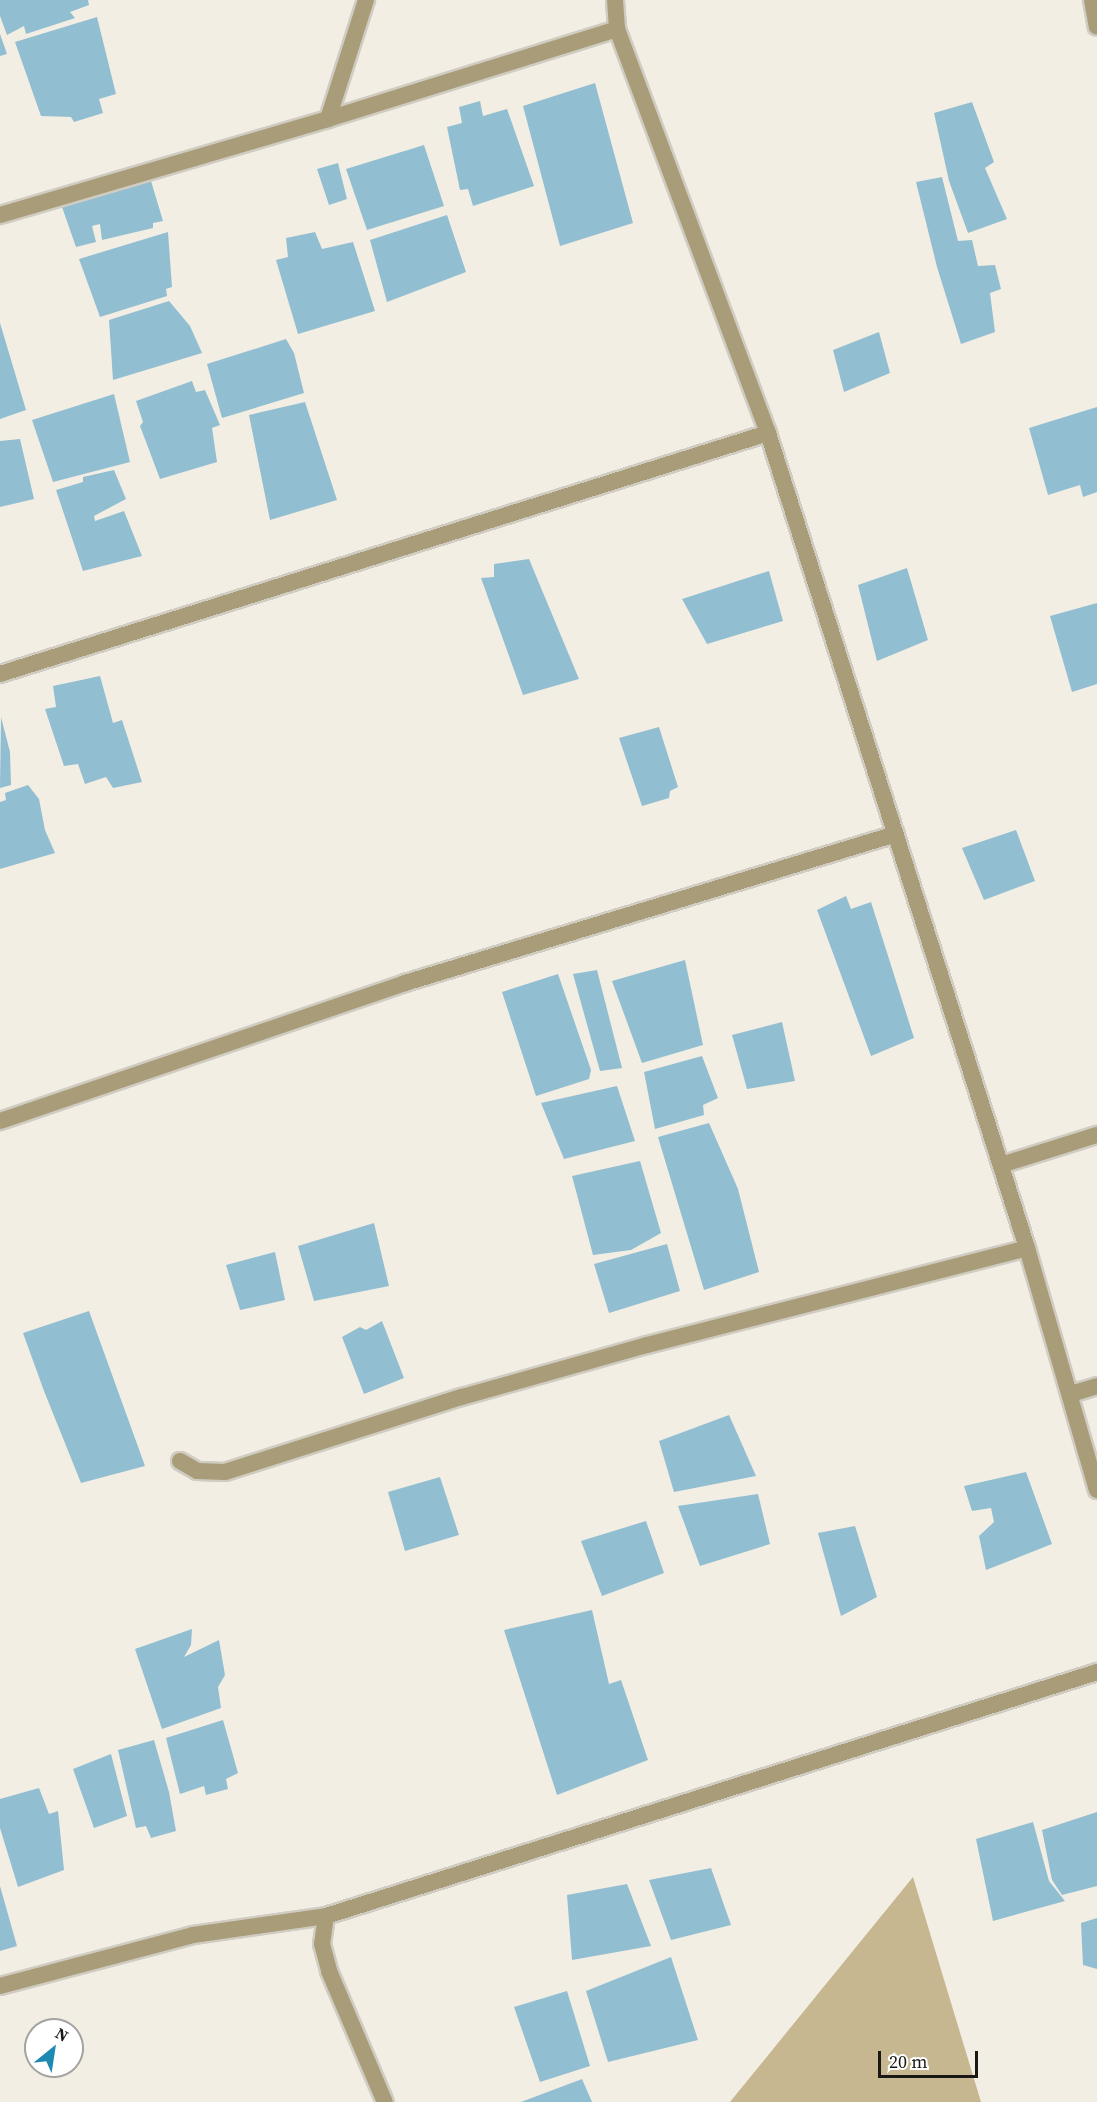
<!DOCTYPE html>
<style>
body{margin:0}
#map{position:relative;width:1097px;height:2102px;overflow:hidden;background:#f3eee3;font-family:"Source Serif 4",serif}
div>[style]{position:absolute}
.forest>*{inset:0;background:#c6b791}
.building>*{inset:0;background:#92bed2}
.roads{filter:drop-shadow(2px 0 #d0ccc2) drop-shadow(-2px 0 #d0ccc2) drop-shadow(0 2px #d0ccc2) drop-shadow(0 -2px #d0ccc2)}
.minor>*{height:16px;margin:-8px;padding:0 8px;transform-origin:8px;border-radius:8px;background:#a99c78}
span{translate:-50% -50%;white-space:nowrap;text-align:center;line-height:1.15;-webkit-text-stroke:4.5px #fff;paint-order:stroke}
.north{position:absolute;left:24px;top:2018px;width:60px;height:60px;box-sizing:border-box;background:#fff;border:2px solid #a3a3a1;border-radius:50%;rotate:30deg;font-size:16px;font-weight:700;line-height:24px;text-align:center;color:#1a1814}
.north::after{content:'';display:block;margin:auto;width:21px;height:27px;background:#1f8ab1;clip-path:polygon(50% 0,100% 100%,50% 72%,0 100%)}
.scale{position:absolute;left:878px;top:2051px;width:100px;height:27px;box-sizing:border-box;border:3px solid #1a1814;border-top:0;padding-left:8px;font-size:18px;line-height:21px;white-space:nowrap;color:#1a1814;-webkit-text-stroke:4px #fff;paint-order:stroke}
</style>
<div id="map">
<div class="forest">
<div style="clip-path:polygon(913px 1877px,981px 2102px,730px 2102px)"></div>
</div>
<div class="building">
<div style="clip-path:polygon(0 0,88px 0,89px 5px,70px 12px,75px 18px,26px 34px,24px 26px,7px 35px,0 16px)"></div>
<div style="clip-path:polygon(97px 17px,116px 94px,99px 99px,103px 113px,74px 122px,71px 117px,41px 116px,15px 42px)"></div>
<div style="clip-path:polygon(0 34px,7px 54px,0 56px)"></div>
<div style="clip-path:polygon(595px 83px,633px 223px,560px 246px,523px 106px)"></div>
<div style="clip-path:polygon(480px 101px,483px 116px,507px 109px,534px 186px,473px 206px,468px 189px,460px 190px,447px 127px,462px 123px,459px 107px)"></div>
<div style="clip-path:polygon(972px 102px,994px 162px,985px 168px,1007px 219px,968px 233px,949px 181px,934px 113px)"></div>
<div style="clip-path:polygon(424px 145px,444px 206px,367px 230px,346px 169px)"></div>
<div style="clip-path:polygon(338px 163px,347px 199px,329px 205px,317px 169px)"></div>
<div style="clip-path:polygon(942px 177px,958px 241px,972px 240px,978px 266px,995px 265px,1001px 289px,990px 293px,995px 332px,961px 344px,937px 267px,916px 182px)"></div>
<div style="clip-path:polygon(151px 181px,163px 221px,153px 223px,153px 228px,102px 240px,100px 224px,92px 226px,96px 242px,76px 247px,62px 207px)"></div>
<div style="clip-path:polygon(447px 215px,466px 272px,387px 302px,370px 240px)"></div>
<div style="clip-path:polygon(168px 232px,172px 287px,166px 289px,167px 296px,100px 317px,79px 259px)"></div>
<div style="clip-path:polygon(315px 232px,322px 249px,353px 242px,375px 311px,298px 334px,276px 260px,288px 257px,286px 238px)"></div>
<div style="clip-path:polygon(169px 301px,190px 326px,202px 353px,113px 380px,109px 320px)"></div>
<div style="clip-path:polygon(0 323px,26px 410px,0 419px)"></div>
<div style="clip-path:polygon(879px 332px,890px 373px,844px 392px,833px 350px)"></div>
<div style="clip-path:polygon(286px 339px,294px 353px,304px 393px,222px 418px,207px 364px)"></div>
<div style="clip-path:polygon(192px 381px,196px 392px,205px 390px,220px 425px,212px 428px,217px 462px,160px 479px,140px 426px,143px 422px,136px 401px)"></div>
<div style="clip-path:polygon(114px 394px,130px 462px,53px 482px,32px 420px)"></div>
<div style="clip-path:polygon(305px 402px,337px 500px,270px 520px,249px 415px)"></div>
<div style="clip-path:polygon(1097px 407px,1097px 492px,1083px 497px,1080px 485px,1048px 495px,1029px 428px)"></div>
<div style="clip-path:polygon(20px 439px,34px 499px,0 507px,0 441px)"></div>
<div style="clip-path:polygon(114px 470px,126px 499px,94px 516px,95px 521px,124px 511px,142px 556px,83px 571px,56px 490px,83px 482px,83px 477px)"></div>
<div style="clip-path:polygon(529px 559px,579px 679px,523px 695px,481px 578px,494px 577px,494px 564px)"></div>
<div style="clip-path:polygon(907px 568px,928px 640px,877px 661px,858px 585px)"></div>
<div style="clip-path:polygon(769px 571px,783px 621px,707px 644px,682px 599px)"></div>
<div style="clip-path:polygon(1097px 603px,1097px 684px,1072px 692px,1050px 616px)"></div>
<div style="clip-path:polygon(100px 676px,113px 723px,122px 720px,142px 782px,113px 788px,106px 777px,85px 784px,78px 764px,64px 766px,45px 709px,56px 707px,53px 686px)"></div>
<div style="clip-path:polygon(1px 717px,10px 752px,11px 785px,0 788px)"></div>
<div style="clip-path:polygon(659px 727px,678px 787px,670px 791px,669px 798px,642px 806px,619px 738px)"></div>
<div style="clip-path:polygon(28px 785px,39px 799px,45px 830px,55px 853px,0 869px,0 802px,6px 800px,5px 793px)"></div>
<div style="clip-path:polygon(1016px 830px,1035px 881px,984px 900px,962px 848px)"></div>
<div style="clip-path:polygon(846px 896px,851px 909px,871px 902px,914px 1038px,871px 1056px,817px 910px)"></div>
<div style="clip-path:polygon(685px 960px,703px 1045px,642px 1063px,612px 981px)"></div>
<div style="clip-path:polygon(597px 970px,622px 1068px,600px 1071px,573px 974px)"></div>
<div style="clip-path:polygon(558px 974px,591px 1070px,589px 1079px,536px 1096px,502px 992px)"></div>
<div style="clip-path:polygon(782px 1022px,795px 1081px,747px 1089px,732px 1035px)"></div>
<div style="clip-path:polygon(702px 1056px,718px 1098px,703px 1105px,704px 1115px,655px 1129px,644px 1072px)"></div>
<div style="clip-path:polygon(617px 1086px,635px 1141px,564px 1159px,541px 1103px)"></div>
<div style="clip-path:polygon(709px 1123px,738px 1189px,759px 1272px,704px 1290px,658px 1137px)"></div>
<div style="clip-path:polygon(640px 1161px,661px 1233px,631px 1250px,593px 1255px,572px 1176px)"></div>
<div style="clip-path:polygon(374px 1223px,389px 1286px,314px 1301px,298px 1246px)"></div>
<div style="clip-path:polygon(667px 1244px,680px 1291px,609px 1313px,594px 1264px)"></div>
<div style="clip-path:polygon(275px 1252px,285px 1300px,240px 1310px,226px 1265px)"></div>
<div style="clip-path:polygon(89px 1311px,145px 1466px,81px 1483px,44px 1391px,23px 1333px)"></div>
<div style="clip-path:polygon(382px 1321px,404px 1378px,364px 1394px,342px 1337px,360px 1327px,366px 1330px)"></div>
<div style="clip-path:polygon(729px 1415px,756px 1476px,674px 1492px,659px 1441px)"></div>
<div style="clip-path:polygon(1026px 1472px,1052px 1544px,986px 1570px,979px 1536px,994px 1522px,991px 1508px,972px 1511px,964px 1486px)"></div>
<div style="clip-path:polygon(440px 1477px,459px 1535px,405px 1551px,388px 1492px)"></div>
<div style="clip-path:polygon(758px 1494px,770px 1544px,700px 1566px,678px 1506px)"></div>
<div style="clip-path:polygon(646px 1521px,664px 1573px,602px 1596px,581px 1541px)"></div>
<div style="clip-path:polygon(855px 1526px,877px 1597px,841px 1616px,818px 1533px)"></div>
<div style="clip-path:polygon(592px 1610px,609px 1684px,621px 1680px,648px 1760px,557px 1795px,504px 1630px)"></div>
<div style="clip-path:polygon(192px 1629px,191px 1645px,184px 1657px,219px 1640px,225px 1675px,218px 1687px,221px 1708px,162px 1729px,135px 1649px)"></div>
<div style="clip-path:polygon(223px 1720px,238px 1773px,226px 1779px,228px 1789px,206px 1795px,204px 1786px,180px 1794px,166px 1738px)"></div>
<div style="clip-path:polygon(154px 1740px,169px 1792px,176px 1831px,151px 1838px,146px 1826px,136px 1828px,118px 1750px)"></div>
<div style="clip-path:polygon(111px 1754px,127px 1816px,94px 1828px,73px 1769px)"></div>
<div style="clip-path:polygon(39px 1788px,49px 1814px,58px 1811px,64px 1870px,18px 1887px,0 1828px,0 1799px)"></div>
<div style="clip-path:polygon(1097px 1812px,1097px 1886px,1062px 1895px,1052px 1880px,1042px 1830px)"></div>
<div style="clip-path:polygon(1033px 1822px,1049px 1881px,1065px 1901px,993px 1921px,976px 1839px)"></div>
<div style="clip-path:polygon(711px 1868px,731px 1925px,671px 1940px,649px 1880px)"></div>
<div style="clip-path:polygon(627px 1884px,651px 1946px,572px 1960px,567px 1895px)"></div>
<div style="clip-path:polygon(0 1886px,17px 1946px,0 1951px)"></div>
<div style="clip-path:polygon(1097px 1918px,1097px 1969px,1083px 1965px,1081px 1923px)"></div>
<div style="clip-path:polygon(671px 1957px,698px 2040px,608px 2062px,586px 1991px)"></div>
<div style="clip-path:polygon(567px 1991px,590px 2066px,540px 2082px,514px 2007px)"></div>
<div style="clip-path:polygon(582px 2079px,592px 2102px,521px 2102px)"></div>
</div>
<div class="roads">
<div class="minor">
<div style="left:615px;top:0;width:29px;rotate:86deg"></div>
<div style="left:617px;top:29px;width:431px;rotate:69.5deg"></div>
<div style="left:768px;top:433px;width:855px;rotate:72.37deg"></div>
<div style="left:1027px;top:1248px;width:252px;rotate:73.9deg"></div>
<div style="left:1092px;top:0;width:27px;rotate:80deg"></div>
<div style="left:328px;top:119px;width:125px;rotate:-72.3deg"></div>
<div style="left:0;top:215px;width:342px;rotate:-16.3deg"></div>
<div style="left:328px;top:119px;width:303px;rotate:-17.3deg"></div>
<div style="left:0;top:674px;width:805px;rotate:-17.42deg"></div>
<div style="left:0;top:1121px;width:428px;rotate:-18.8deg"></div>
<div style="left:405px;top:983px;width:513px;rotate:-16.88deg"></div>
<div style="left:1001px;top:1165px;width:101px;rotate:-17.4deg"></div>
<div style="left:1071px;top:1394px;width:27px;rotate:-17deg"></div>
<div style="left:180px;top:1461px;width:20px;rotate:30deg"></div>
<div style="left:197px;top:1471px;width:28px;rotate:2deg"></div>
<div style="left:225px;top:1472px;width:249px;rotate:-17.6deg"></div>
<div style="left:462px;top:1397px;width:192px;rotate:-15.7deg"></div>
<div style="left:647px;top:1345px;width:392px;rotate:-14.3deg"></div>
<div style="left:326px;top:1916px;width:28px;rotate:98deg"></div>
<div style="left:322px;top:1944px;width:28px;rotate:75deg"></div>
<div style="left:329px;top:1971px;width:142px;rotate:66.9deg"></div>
<div style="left:0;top:1986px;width:200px;rotate:-14.8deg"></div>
<div style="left:193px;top:1935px;width:134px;rotate:-8.1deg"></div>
<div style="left:326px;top:1916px;width:809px;rotate:-17.56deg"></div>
</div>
</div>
<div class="north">N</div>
<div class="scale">20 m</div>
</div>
